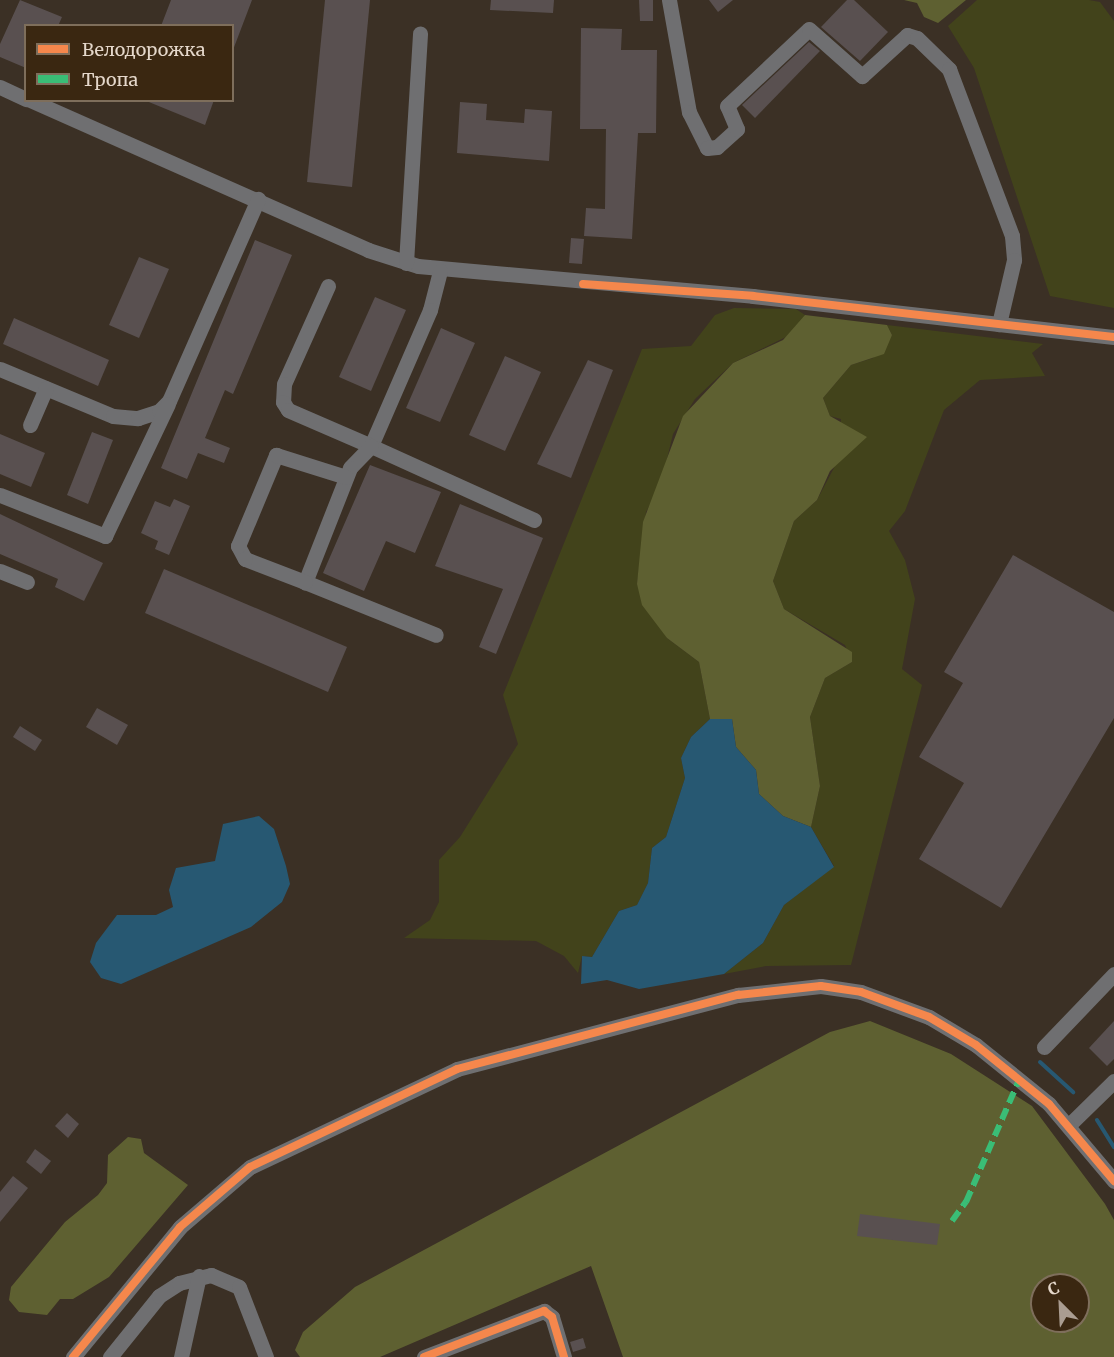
<!DOCTYPE html>
<meta charset="utf-8">
<style>
body{margin:0}
#map{position:relative;width:1114px;height:1357px;overflow:hidden;background:#3b3025;font-family:Merriweather,serif}
div>[style]{position:absolute}
.green>*{inset:0;background:#42431b}
.forest>*{inset:0;background:#5e6031}
.water>*{inset:0;background:#275872}
.stream>*{height:4px;margin:-2px;padding:0 2px;transform-origin:2px;border-radius:2px;background:#275872}
.building>*{inset:0;background:#595050}
.minor>*{height:15px;margin:-7.5px;padding:0 7.5px;transform-origin:7.5px;border-radius:7.5px;background:#6f6f71}
.quiet>*{height:6px;margin-top:-3px;transform-origin:0;background:repeating-linear-gradient(90deg,#3abd76 0 12px,transparent 0 18px)}
.cycleway>*{height:8px;margin:-4px;padding:0 4px;transform-origin:4px;border-radius:4px;background:#f5874c}
span{translate:-50% -50%;white-space:nowrap;text-align:center;line-height:1.15;-webkit-text-stroke:6px #3a2711;paint-order:stroke}
.legend{position:absolute;left:24px;top:24px;width:210px;height:78px;box-sizing:border-box;background:#3a2711;border:2px solid #7e6e5b;margin:0;padding:8px 10px;list-style:none;font-size:18px;color:#e5d8cb}
.legend li{display:flex;align-items:center;gap:12px;height:30px}
.legend b{width:30px;border:2px solid #7e6e5b}
.north{position:absolute;left:1030px;top:1273px;width:60px;height:60px;box-sizing:border-box;background:#3a2711;border:2px solid #7e6e5b;border-radius:50%;rotate:336deg;font-size:16px;font-weight:700;line-height:24px;text-align:center;color:#e5d8cb}
.north::after{content:'';display:block;margin:auto;width:21px;height:27px;background:#aa9d91;clip-path:polygon(50% 0,100% 100%,50% 72%,0 100%)}
</style>
<div id="map">
<div class="green">
<div style="clip-path:polygon(977px 0,1089px 0,1100px 2px,1114px 21px,1114px 308px,1050px 296px,974px 68px,948px 26px)"></div>
<div style="clip-path:polygon(734px 308px,796px 309px,805px 315px,792px 334px,733px 363px,695px 399px,673px 434px,661px 484px,646px 512px,637px 584px,667px 638px,699px 662px,710px 719px,691px 737px,681px 758px,685px 778px,666px 837px,652px 848px,648px 883px,637px 905px,619px 911px,592px 957px,582px 956px,578px 973px,564px 956px,536px 941px,404px 938px,430px 920px,439px 902px,439px 860px,460px 837px,518px 744px,503px 695px,642px 349px,691px 346px,715px 315px)"></div>
<div style="clip-path:polygon(887px 325px,1043px 344px,1032px 353px,1045px 376px,980px 380px,944px 410px,905px 511px,889px 531px,905px 560px,915px 599px,902px 669px,922px 685px,851px 965px,766px 966px,724px 974px,763px 943px,784px 905px,834px 866px,811px 827px,820px 786px,810px 717px,825px 678px,852px 662px,845px 645px,784px 609px,773px 581px,794px 521px,817px 500px,836px 464px,841px 419px,830px 416px,823px 398px,851px 365px,873px 358px,892px 335px)"></div>
</div>
<div class="forest">
<div style="clip-path:polygon(904px 0,966px 0,938px 23px,924px 17px,917px 3px)"></div>
<div style="clip-path:polygon(805px 315px,887px 325px,892px 335px,884px 354px,851px 365px,823px 398px,830px 416px,867px 437px,830px 471px,817px 500px,794px 521px,773px 581px,784px 609px,852px 652px,852px 662px,825px 678px,810px 717px,820px 786px,811px 827px,783px 816px,759px 794px,756px 770px,736px 747px,732px 719px,710px 719px,699px 662px,667px 638px,642px 605px,637px 584px,643px 522px,683px 416px,733px 363px,783px 340px)"></div>
<div style="clip-path:polygon(evenodd,870px 1021px,951px 1054px,1032px 1106px,1105px 1204px,1114px 1220px,1114px 1357px,623px 1357px,591px 1266px,380px 1357px,300px 1357px,295px 1350px,303px 1332px,355px 1287px,830px 1032px,870px 1021px,1042px 1285px,1078px 1285px,1078px 1321px,1042px 1321px,1042px 1285px)"></div>
<div style="clip-path:polygon(128px 1137px,141px 1139px,144px 1153px,188px 1185px,109px 1277px,73px 1299px,60px 1299px,47px 1315px,19px 1312px,9px 1300px,11px 1287px,65px 1222px,98px 1195px,107px 1183px,108px 1155px)"></div>
</div>
<div class="water">
<div style="clip-path:polygon(710px 719px,732px 719px,736px 747px,756px 770px,759px 794px,783px 816px,811px 827px,834px 867px,784px 905px,763px 943px,724px 974px,639px 989px,607px 980px,581px 984px,582px 956px,592px 957px,619px 911px,637px 905px,648px 883px,652px 848px,666px 837px,685px 778px,681px 758px,691px 737px)"></div>
<div style="clip-path:polygon(259px 816px,274px 829px,286px 866px,290px 884px,282px 902px,251px 927px,121px 984px,101px 978px,90px 962px,96px 943px,117px 915px,156px 915px,173px 907px,169px 890px,176px 868px,215px 861px,223px 824px)"></div>
</div>
<div class="stream">
<div style="left:1040px;top:1062px;width:45px;rotate:42.3deg"></div>
<div style="left:1097px;top:1120px;width:32px;rotate:58deg"></div>
</div>
<div class="building">
<div style="clip-path:polygon(20px 0,62px 17px,58px 26px,26px 26px,26px 68px,0 57px,0 44px)"></div>
<div style="clip-path:polygon(171px 0,252px 0,233px 50px,232px 26px,161px 26px)"></div>
<div style="clip-path:polygon(325px 0,370px 0,352px 187px,307px 182px)"></div>
<div style="clip-path:polygon(491px 0,554px 0,553px 13px,490px 10px)"></div>
<div style="clip-path:polygon(639px 0,653px 0,653px 21px,640px 21px)"></div>
<div style="clip-path:polygon(709px 0,733px 0,718px 12px)"></div>
<div style="clip-path:polygon(847px 0,854px 0,888px 32px,860px 61px,821px 27px)"></div>
<div style="clip-path:polygon(581px 28px,622px 29px,621px 50px,657px 50px,656px 133px,638px 133px,632px 239px,584px 236px,586px 208px,605px 209px,606px 129px,580px 129px)"></div>
<div style="clip-path:polygon(809px 42px,820px 51px,755px 118px,742px 105px)"></div>
<div style="clip-path:polygon(144px 100px,214px 100px,205px 125px)"></div>
<div style="clip-path:polygon(460px 102px,487px 104px,486px 120px,524px 123px,525px 109px,552px 111px,549px 161px,457px 153px)"></div>
<div style="clip-path:polygon(571px 238px,584px 239px,582px 264px,569px 263px)"></div>
<div style="clip-path:polygon(255px 240px,292px 255px,233px 394px,225px 390px,205px 438px,230px 448px,224px 463px,198px 453px,187px 479px,161px 468px)"></div>
<div style="clip-path:polygon(139px 257px,169px 269px,139px 338px,109px 325px)"></div>
<div style="clip-path:polygon(375px 297px,406px 310px,371px 391px,339px 377px)"></div>
<div style="clip-path:polygon(14px 318px,109px 360px,98px 386px,3px 344px)"></div>
<div style="clip-path:polygon(441px 328px,475px 343px,440px 422px,406px 408px)"></div>
<div style="clip-path:polygon(505px 356px,541px 372px,505px 451px,469px 435px)"></div>
<div style="clip-path:polygon(588px 360px,613px 370px,571px 478px,537px 464px)"></div>
<div style="clip-path:polygon(92px 432px,113px 440px,88px 504px,67px 495px)"></div>
<div style="clip-path:polygon(0 434px,45px 453px,31px 487px,0 474px)"></div>
<div style="clip-path:polygon(370px 465px,441px 492px,415px 553px,386px 541px,364px 591px,323px 573px)"></div>
<div style="clip-path:polygon(174px 499px,190px 506px,169px 555px,155px 549px,158px 541px,141px 533px,155px 501px,170px 507px)"></div>
<div style="clip-path:polygon(460px 504px,543px 538px,496px 654px,479px 647px,503px 589px,435px 566px)"></div>
<div style="clip-path:polygon(0 514px,103px 563px,84px 601px,55px 587px,58px 579px,0 554px)"></div>
<div style="clip-path:polygon(1013px 555px,1114px 612px,1114px 718px,1001px 908px,919px 859px,964px 783px,919px 757px,963px 683px,944px 672px)"></div>
<div style="clip-path:polygon(164px 569px,347px 647px,328px 692px,145px 613px)"></div>
<div style="clip-path:polygon(97px 708px,128px 725px,117px 745px,86px 727px)"></div>
<div style="clip-path:polygon(20px 726px,42px 740px,35px 751px,13px 737px)"></div>
<div style="clip-path:polygon(1114px 1021px,1114px 1059px,1107px 1066px,1089px 1048px)"></div>
<div style="clip-path:polygon(67px 1113px,79px 1124px,68px 1138px,55px 1126px)"></div>
<div style="clip-path:polygon(35px 1149px,51px 1161px,41px 1174px,26px 1162px)"></div>
<div style="clip-path:polygon(13px 1176px,28px 1188px,0 1222px,0 1192px)"></div>
<div style="clip-path:polygon(860px 1214px,940px 1224px,937px 1245px,857px 1236px)"></div>
<div style="clip-path:polygon(583px 1338px,586px 1348px,573px 1352px,570px 1342px)"></div>
</div>
<div class="minor">
<div style="left:669px;top:0;width:114px;rotate:79.9deg"></div>
<div style="left:689px;top:112px;width:40px;rotate:63.4deg"></div>
<div style="left:707px;top:148px;width:10px;rotate:-6deg"></div>
<div style="left:717px;top:147px;width:27px;rotate:-42deg"></div>
<div style="left:737px;top:129px;width:25px;rotate:-113deg"></div>
<div style="left:727px;top:106px;width:112px;rotate:-43.2deg"></div>
<div style="left:809px;top:29px;width:71px;rotate:41.6deg"></div>
<div style="left:862px;top:76px;width:61px;rotate:-42.3deg"></div>
<div style="left:907px;top:35px;width:10px;rotate:17deg"></div>
<div style="left:917px;top:38px;width:45px;rotate:44.1deg"></div>
<div style="left:949px;top:69px;width:178px;rotate:69.3deg"></div>
<div style="left:1012px;top:236px;width:24px;rotate:85deg"></div>
<div style="left:1014px;top:260px;width:66px;rotate:103.2deg"></div>
<div style="left:0;top:87px;width:29px;rotate:25deg"></div>
<div style="left:30px;top:100px;width:370px;rotate:23.9deg"></div>
<div style="left:368px;top:250px;width:52px;rotate:17.7deg"></div>
<div style="left:418px;top:266px;width:336px;rotate:5.1deg"></div>
<div style="left:753px;top:296px;width:363px;rotate:6.5deg"></div>
<div style="left:406px;top:263px;width:230px;rotate:-86.5deg"></div>
<div style="left:440px;top:271px;width:40px;rotate:104.4deg"></div>
<div style="left:430px;top:310px;width:148px;rotate:113.5deg"></div>
<div style="left:371px;top:446px;width:179px;rotate:24.4deg"></div>
<div style="left:328px;top:286px;width:107px;rotate:114.2deg"></div>
<div style="left:284px;top:384px;width:18px;rotate:93deg"></div>
<div style="left:283px;top:402px;width:9px;rotate:58deg"></div>
<div style="left:288px;top:410px;width:90px;rotate:23.4deg"></div>
<div style="left:0;top:369px;width:122px;rotate:22.6deg"></div>
<div style="left:113px;top:416px;width:25px;rotate:5deg"></div>
<div style="left:138px;top:418px;width:22px;rotate:-18deg"></div>
<div style="left:159px;top:411px;width:14px;rotate:-45deg"></div>
<div style="left:169px;top:401px;width:221px;rotate:-66.2deg"></div>
<div style="left:30px;top:425px;width:40px;rotate:-66.6deg"></div>
<div style="left:371px;top:446px;width:30px;rotate:134deg"></div>
<div style="left:350px;top:468px;width:123px;rotate:111.5deg"></div>
<div style="left:305px;top:582px;width:141px;rotate:22deg"></div>
<div style="left:0;top:495px;width:113px;rotate:21.3deg"></div>
<div style="left:105px;top:536px;width:146px;rotate:-64.5deg"></div>
<div style="left:0;top:571px;width:29px;rotate:22deg"></div>
<div style="left:305px;top:582px;width:64px;rotate:-159deg"></div>
<div style="left:245px;top:559px;width:15px;rotate:-118deg"></div>
<div style="left:238px;top:546px;width:99px;rotate:-67.3deg"></div>
<div style="left:276px;top:455px;width:73px;rotate:17.4deg"></div>
<div style="left:1044px;top:1047px;width:101px;rotate:-46.2deg"></div>
<div style="left:1069px;top:1125px;width:63px;rotate:-44.4deg"></div>
<div style="left:73px;top:1357px;width:168px;rotate:-50.5deg"></div>
<div style="left:180px;top:1227px;width:92px;rotate:-40.6deg"></div>
<div style="left:250px;top:1167px;width:229px;rotate:-25.3deg"></div>
<div style="left:457px;top:1069px;width:291px;rotate:-14.8deg"></div>
<div style="left:738px;top:995px;width:83px;rotate:-6.2deg"></div>
<div style="left:821px;top:986px;width:40px;rotate:8.5deg"></div>
<div style="left:861px;top:992px;width:72px;rotate:20.2deg"></div>
<div style="left:929px;top:1017px;width:55px;rotate:30.8deg"></div>
<div style="left:976px;top:1045px;width:94px;rotate:38.9deg"></div>
<div style="left:1049px;top:1104px;width:101px;rotate:49.8deg"></div>
<div style="left:110px;top:1357px;width:78px;rotate:-51.2deg"></div>
<div style="left:159px;top:1296px;width:24px;rotate:-33deg"></div>
<div style="left:179px;top:1283px;width:33px;rotate:-14deg"></div>
<div style="left:211px;top:1275px;width:30px;rotate:23deg"></div>
<div style="left:239px;top:1287px;width:75px;rotate:68.9deg"></div>
<div style="left:181px;top:1357px;width:83px;rotate:-77.5deg"></div>
<div style="left:424px;top:1357px;width:129px;rotate:-21deg"></div>
<div style="left:544px;top:1311px;width:10px;rotate:37deg"></div>
<div style="left:552px;top:1317px;width:42px;rotate:73.3deg"></div>
</div>
<div class="quiet">
<div style="left:952px;top:1221px;width:24px;rotate:-54deg"></div>
<div style="left:966px;top:1202px;width:135px;rotate:-66.5deg"></div>
</div>
<div class="cycleway">
<div style="left:583px;top:284px;width:170px;rotate:4deg"></div>
<div style="left:753px;top:296px;width:363px;rotate:6.5deg"></div>
<div style="left:73px;top:1357px;width:168px;rotate:-50.5deg"></div>
<div style="left:180px;top:1227px;width:92px;rotate:-40.6deg"></div>
<div style="left:250px;top:1167px;width:229px;rotate:-25.3deg"></div>
<div style="left:457px;top:1069px;width:291px;rotate:-14.8deg"></div>
<div style="left:738px;top:995px;width:83px;rotate:-6.2deg"></div>
<div style="left:821px;top:986px;width:40px;rotate:8.5deg"></div>
<div style="left:861px;top:992px;width:72px;rotate:20.2deg"></div>
<div style="left:929px;top:1017px;width:55px;rotate:30.8deg"></div>
<div style="left:976px;top:1045px;width:94px;rotate:38.9deg"></div>
<div style="left:1049px;top:1104px;width:101px;rotate:49.8deg"></div>
<div style="left:424px;top:1357px;width:129px;rotate:-21deg"></div>
<div style="left:544px;top:1311px;width:10px;rotate:37deg"></div>
<div style="left:552px;top:1317px;width:42px;rotate:73.3deg"></div>
</div>
<ul class="legend">
<li><b style="height:8px;background:#f5874c"></b>Велодорожка</li>
<li><b style="height:8px;background:#3abd76"></b>Тропа</li>
</ul>
<div class="north">С</div>
</div>
